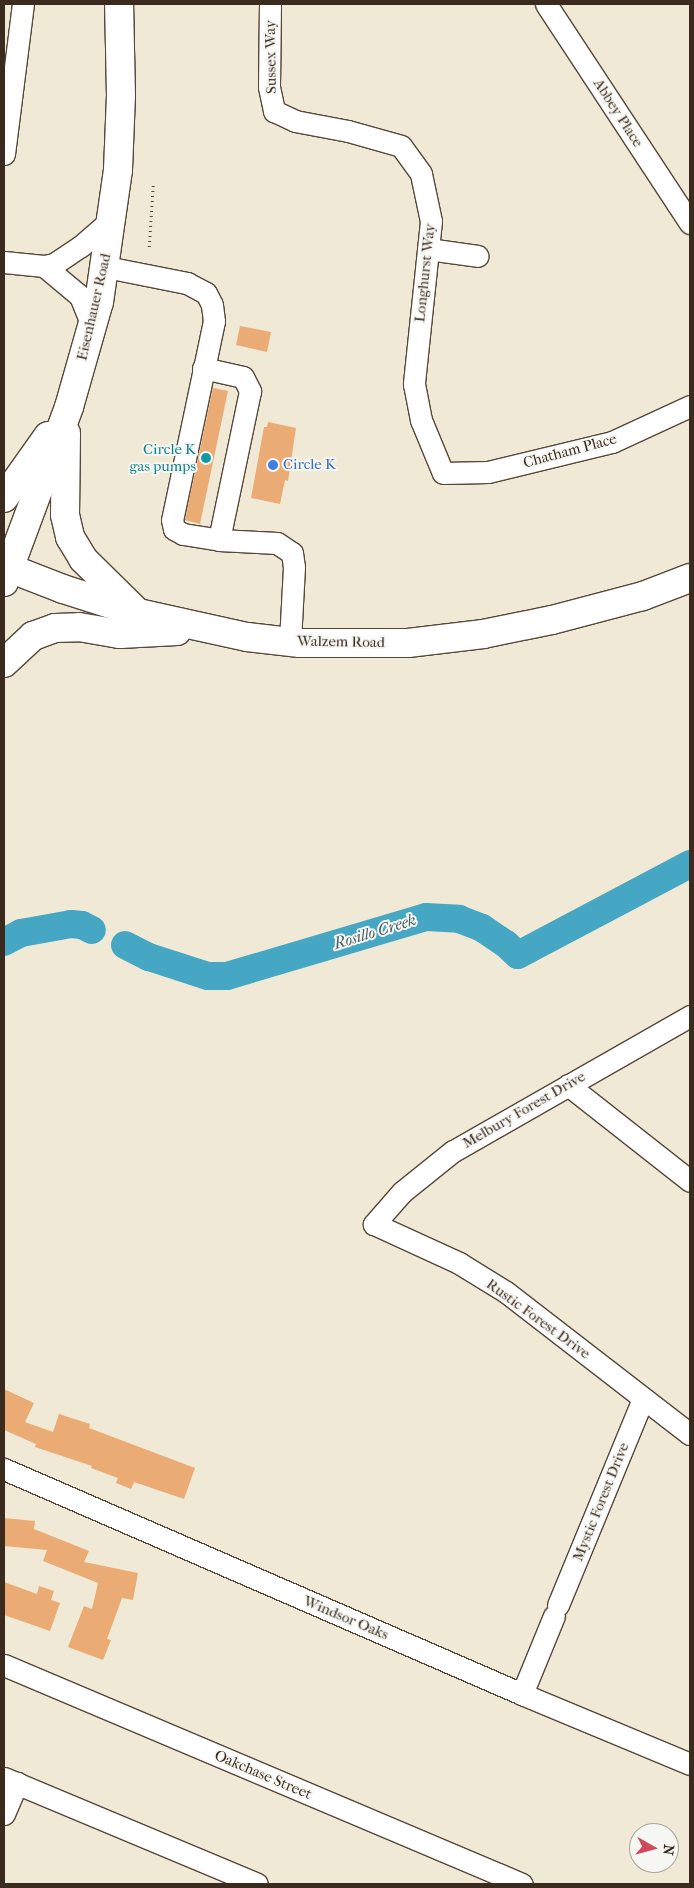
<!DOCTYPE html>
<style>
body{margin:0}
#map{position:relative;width:694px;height:1888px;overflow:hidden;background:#f0e9d5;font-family:"IM FELL French Canon",serif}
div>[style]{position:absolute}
.river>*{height:28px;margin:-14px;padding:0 14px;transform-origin:14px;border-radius:14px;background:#46a7c5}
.building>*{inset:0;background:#eaac74}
.path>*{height:2.5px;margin-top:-1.25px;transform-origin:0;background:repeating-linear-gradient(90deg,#564739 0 1px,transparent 0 5px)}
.roads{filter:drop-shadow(1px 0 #564739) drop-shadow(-1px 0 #564739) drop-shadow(0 1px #564739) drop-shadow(0 -1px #564739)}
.minor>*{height:21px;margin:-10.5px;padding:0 10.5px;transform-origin:10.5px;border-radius:10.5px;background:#fff}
.major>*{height:28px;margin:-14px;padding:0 14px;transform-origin:14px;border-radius:14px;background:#fff}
.dots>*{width:14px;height:14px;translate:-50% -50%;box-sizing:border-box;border:2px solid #f6f6f2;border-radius:50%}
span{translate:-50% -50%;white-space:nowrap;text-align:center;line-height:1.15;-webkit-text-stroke:4px #f6f6f2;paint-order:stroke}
.street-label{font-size:15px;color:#3b2a1e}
.culture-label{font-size:15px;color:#0d838f}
.right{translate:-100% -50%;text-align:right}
.shop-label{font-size:15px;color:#366cbe}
.left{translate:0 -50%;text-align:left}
.water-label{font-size:16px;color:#3f5c61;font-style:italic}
.frame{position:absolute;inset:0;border:5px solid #3b2a1e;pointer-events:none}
.north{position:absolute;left:629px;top:1823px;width:50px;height:50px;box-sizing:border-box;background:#f6f6f2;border:1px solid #aba49d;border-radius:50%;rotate:97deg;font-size:14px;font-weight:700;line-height:20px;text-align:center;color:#3b2a1e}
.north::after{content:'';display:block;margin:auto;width:18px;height:22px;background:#d1495b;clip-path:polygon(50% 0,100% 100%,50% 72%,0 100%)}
</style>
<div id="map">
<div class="river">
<div style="left:4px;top:942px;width:19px;rotate:-28deg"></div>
<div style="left:21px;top:933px;width:51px;rotate:-10.2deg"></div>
<div style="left:71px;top:924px;width:11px;rotate:5deg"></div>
<div style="left:82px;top:925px;width:11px;rotate:27deg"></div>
<div style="left:125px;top:945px;width:27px;rotate:27deg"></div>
<div style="left:149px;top:957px;width:62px;rotate:17.9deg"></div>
<div style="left:208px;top:976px;width:19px"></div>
<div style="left:227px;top:976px;width:208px;rotate:-16.5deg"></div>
<div style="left:426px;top:917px;width:33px;rotate:3deg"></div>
<div style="left:459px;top:919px;width:25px;rotate:21deg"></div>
<div style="left:482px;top:928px;width:29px;rotate:34deg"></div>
<div style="left:506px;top:944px;width:16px;rotate:43deg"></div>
<div style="left:518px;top:955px;width:195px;rotate:-27.9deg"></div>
</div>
<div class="building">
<div style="clip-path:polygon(240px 326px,271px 332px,267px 352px,236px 345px)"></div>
<div style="clip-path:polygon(213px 388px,228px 391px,200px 524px,185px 520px)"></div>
<div style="clip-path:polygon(268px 422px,296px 428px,288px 481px,285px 480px,280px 504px,251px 498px,264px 427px,267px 427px)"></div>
<div style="clip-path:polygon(4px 1389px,34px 1403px,25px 1422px,53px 1432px,59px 1414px,90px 1424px,89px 1428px,195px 1468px,184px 1499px,134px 1482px,131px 1489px,116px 1483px,118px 1478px,91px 1468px,92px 1466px,35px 1447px,36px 1444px,4px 1430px)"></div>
<div style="clip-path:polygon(4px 1518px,35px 1521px,34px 1529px,89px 1551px,84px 1562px,138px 1573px,133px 1600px,122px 1598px,107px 1639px,111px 1640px,103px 1660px,68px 1647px,84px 1606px,92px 1609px,98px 1583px,43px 1561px,47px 1550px,4px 1546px)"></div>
<div style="clip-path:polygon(4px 1582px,37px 1594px,39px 1586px,54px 1591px,51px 1600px,60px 1603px,50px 1631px,4px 1615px)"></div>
</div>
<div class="path">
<div style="left:149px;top:247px;width:62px;rotate:-86.3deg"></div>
</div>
<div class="roads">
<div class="minor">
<div style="left:270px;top:4px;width:83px;rotate:90.7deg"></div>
<div style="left:269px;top:87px;width:25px;rotate:78deg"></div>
<div style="left:546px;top:4px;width:262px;rotate:56.7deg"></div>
<div style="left:274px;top:111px;width:23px;rotate:25deg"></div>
<div style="left:295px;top:121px;width:54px;rotate:10.7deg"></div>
<div style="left:348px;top:131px;width:55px;rotate:15.8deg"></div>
<div style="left:401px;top:146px;width:34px;rotate:54deg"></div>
<div style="left:421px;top:174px;width:48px;rotate:78deg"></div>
<div style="left:431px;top:221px;width:164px;rotate:96deg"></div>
<div style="left:414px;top:384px;width:37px;rotate:79deg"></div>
<div style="left:421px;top:420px;width:57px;rotate:67.5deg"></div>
<div style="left:443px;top:473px;width:45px;rotate:-1.3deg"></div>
<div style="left:488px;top:472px;width:128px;rotate:-13.6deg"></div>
<div style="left:612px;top:442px;width:86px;rotate:-24.8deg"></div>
<div style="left:4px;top:154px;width:151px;rotate:-82.8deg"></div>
<div style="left:428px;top:249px;width:50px;rotate:8deg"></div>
<div style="left:4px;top:262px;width:40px;rotate:5.7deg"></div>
<div style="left:44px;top:266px;width:10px;rotate:-11deg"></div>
<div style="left:54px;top:264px;width:32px;rotate:-34deg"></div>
<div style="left:81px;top:246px;width:41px;rotate:-41.1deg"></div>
<div style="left:44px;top:266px;width:47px;rotate:39.8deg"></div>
<div style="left:80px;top:296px;width:32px;rotate:68deg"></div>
<div style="left:106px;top:267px;width:83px;rotate:11.2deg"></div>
<div style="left:187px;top:283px;width:21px;rotate:28deg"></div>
<div style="left:206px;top:293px;width:13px;rotate:63deg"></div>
<div style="left:212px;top:305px;width:16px;rotate:83deg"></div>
<div style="left:214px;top:321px;width:203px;rotate:101.9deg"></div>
<div style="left:172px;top:520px;width:9px;rotate:77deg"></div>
<div style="left:174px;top:529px;width:10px;rotate:29deg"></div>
<div style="left:183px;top:534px;width:36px;rotate:9deg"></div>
<div style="left:219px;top:540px;width:58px;rotate:3deg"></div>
<div style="left:277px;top:543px;width:18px;rotate:34deg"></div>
<div style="left:292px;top:553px;width:14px;rotate:82deg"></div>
<div style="left:294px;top:567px;width:75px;rotate:93.1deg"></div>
<div style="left:203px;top:368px;width:41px;rotate:12.7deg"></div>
<div style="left:243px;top:377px;width:16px;rotate:63deg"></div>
<div style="left:250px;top:391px;width:152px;rotate:101.8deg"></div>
<div style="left:690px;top:1016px;width:273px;rotate:150.3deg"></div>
<div style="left:453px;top:1151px;width:65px;rotate:141.2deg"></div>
<div style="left:402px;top:1192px;width:43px;rotate:131.2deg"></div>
<div style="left:374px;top:1224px;width:94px;rotate:24.6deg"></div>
<div style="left:459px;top:1263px;width:55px;rotate:31.7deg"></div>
<div style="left:506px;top:1292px;width:232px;rotate:37.7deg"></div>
<div style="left:568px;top:1085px;width:155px;rotate:38.2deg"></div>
<div style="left:4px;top:1469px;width:565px;rotate:23.48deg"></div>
<div style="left:522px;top:1694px;width:182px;rotate:22.6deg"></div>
<div style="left:558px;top:1605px;width:223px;rotate:-67.6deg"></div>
<div style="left:4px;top:1665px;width:562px;rotate:22.92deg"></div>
<div style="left:522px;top:1694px;width:84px;rotate:-67.7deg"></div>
<div style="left:4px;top:1778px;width:274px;rotate:22.7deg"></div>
<div style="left:4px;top:1814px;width:34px;rotate:-67deg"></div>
</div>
<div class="major">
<div style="left:66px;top:433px;width:82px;rotate:90.7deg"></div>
<div style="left:65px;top:515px;width:23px;rotate:77deg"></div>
<div style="left:70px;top:537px;width:26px;rotate:59deg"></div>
<div style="left:83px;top:559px;width:74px;rotate:44.5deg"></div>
<div style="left:4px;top:498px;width:76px;rotate:-54.6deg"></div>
<div style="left:9px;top:568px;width:58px;rotate:21.3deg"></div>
<div style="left:63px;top:589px;width:79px;rotate:17.7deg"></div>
<div style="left:138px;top:613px;width:112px;rotate:12.4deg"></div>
<div style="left:247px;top:637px;width:53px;rotate:6.5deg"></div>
<div style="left:300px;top:643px;width:108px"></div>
<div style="left:408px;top:643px;width:76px;rotate:-6.8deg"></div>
<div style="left:483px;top:634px;width:70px;rotate:-11.5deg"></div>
<div style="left:552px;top:620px;width:94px;rotate:-14.8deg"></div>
<div style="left:643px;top:596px;width:50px;rotate:-21deg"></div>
<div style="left:4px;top:582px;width:187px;rotate:-69.6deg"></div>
<div style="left:69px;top:407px;width:109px;rotate:-74.1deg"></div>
<div style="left:99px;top:302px;width:133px;rotate:-81.8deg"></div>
<div style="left:118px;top:170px;width:74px;rotate:-87.7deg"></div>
<div style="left:121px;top:96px;width:92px;rotate:-91.2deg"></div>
<div style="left:4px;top:663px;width:40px;rotate:-43deg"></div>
<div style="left:33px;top:636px;width:23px;rotate:-20deg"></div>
<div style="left:55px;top:628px;width:24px;rotate:-2deg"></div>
<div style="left:79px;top:627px;width:42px;rotate:9.7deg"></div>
<div style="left:120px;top:634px;width:57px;rotate:-3deg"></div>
</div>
</div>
<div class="dots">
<div style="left:206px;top:458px;background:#0f9aa8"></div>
<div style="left:273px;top:465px;background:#3f7fe0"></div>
</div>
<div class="street-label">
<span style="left:271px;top:57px;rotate:-91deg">Sussex Way</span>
<span style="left:618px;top:113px;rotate:57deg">Abbey Place</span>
<span style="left:425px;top:273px;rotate:-84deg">Longhurst Way</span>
<span style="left:94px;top:307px;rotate:-77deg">Eisenhauer Road</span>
<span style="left:570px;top:451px;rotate:-15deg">Chatham Place</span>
<span style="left:341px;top:642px;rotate:1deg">Walzem Road</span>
<span style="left:524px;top:1110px;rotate:-30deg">Melbury Forest Drive</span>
<span style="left:538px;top:1319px;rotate:36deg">Rustic Forest Drive</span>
<span style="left:601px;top:1502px;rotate:-68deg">Mystic Forest Drive</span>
<span style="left:346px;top:1618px;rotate:23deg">Windsor Oaks</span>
<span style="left:263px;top:1775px;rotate:23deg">Oakchase Street</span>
</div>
<div class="culture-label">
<span class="right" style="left:196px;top:458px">Circle K<br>gas pumps</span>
</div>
<div class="shop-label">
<span class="left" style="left:283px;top:465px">Circle K</span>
</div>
<div class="water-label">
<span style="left:375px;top:932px;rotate:-17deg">Rosillo Creek</span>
</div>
<div class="frame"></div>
<div class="north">N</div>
</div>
